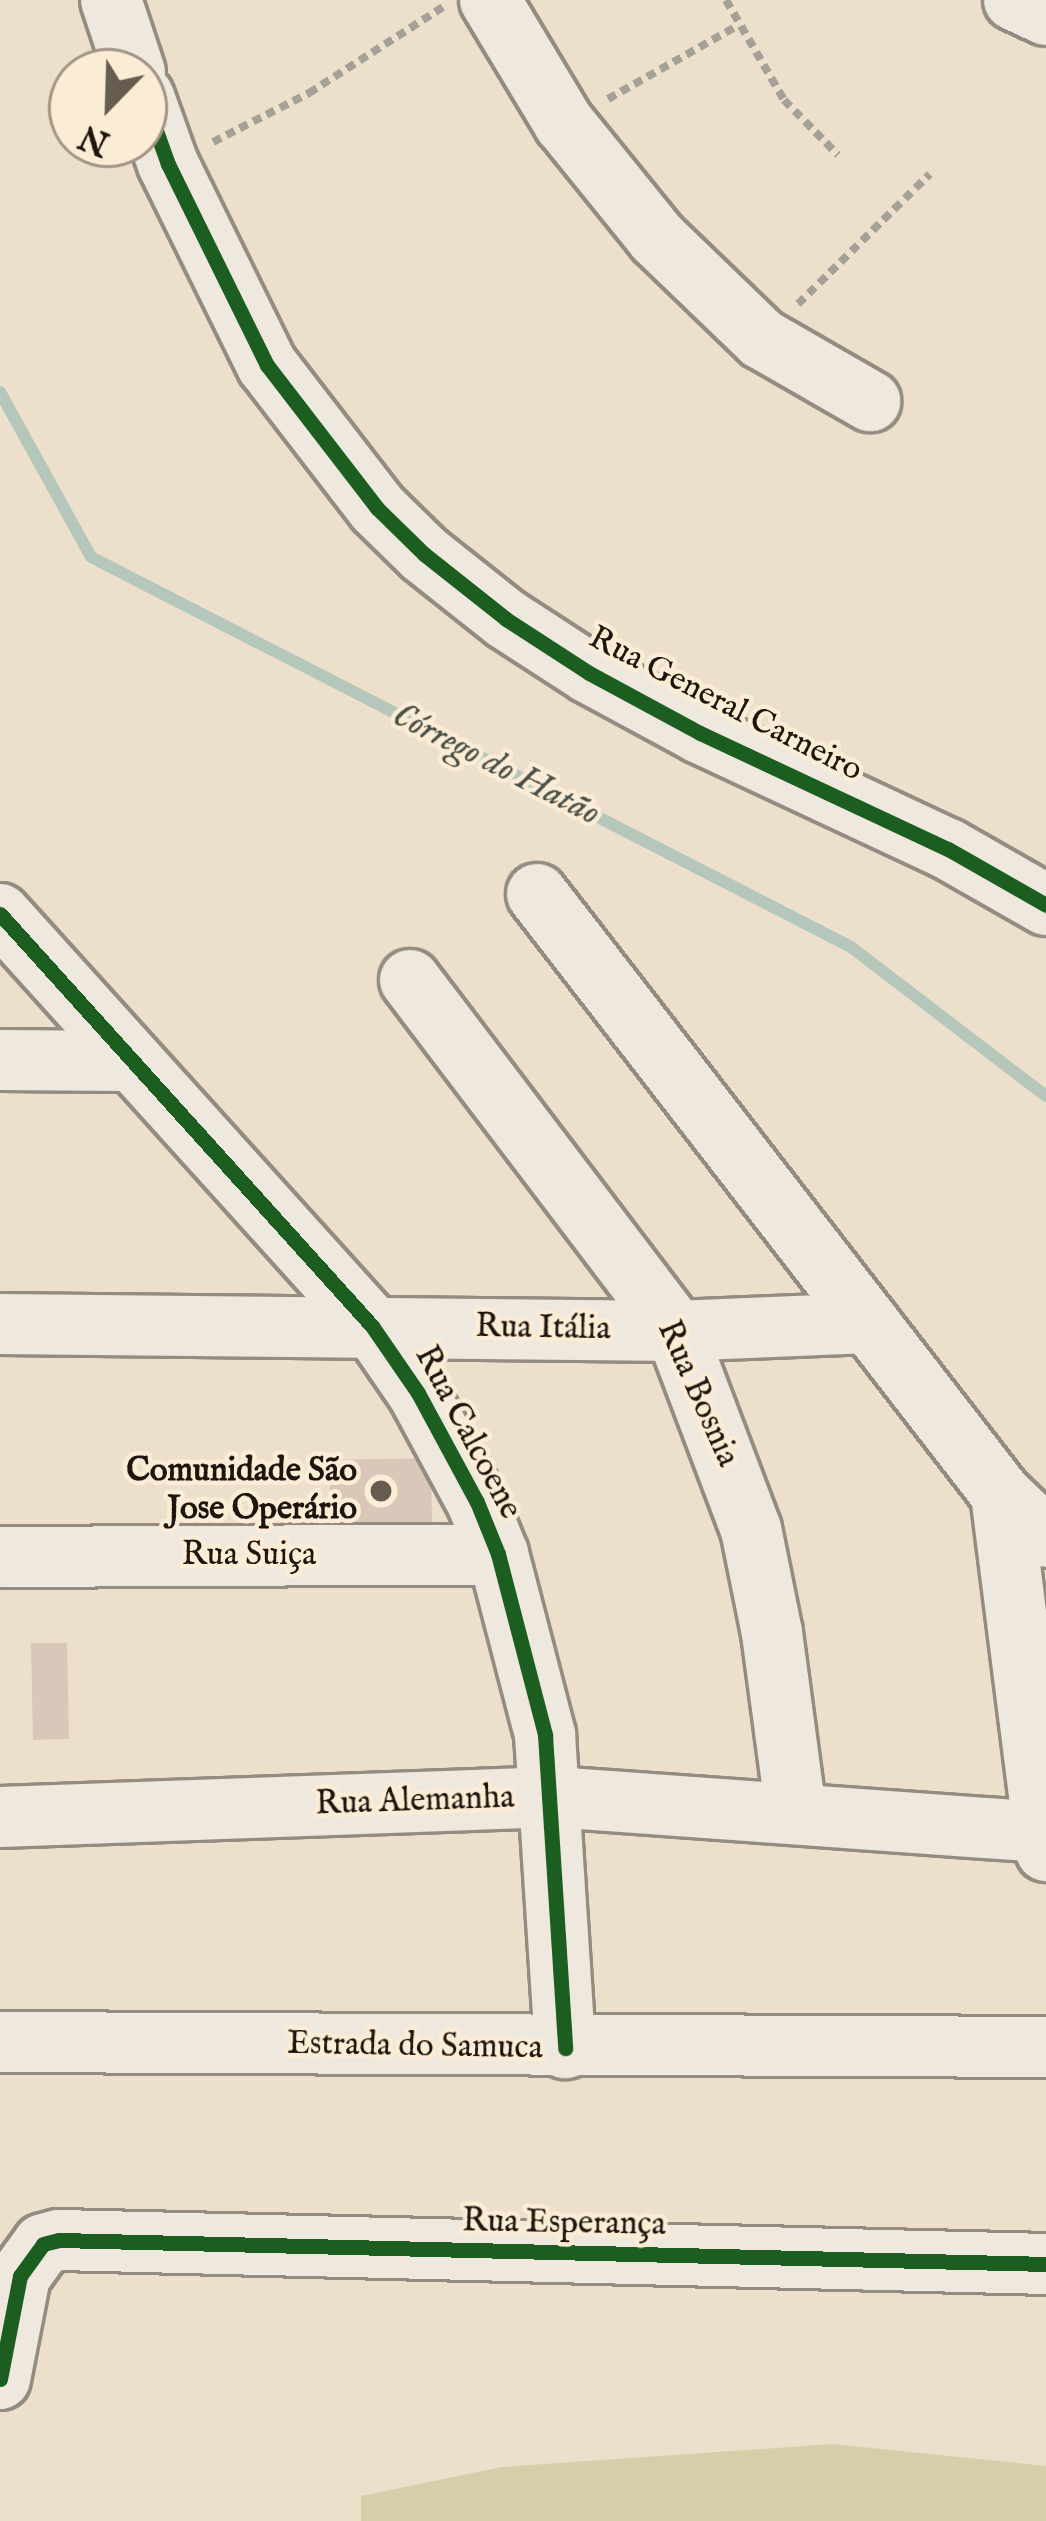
<!DOCTYPE html>
<meta charset="utf-8">
<style>
body{margin:0}
#map{position:relative;width:1046px;height:2521px;overflow:hidden;background:#ecdfcb;font-family:"IM FELL English",serif}
div>[style]{position:absolute}
.green>*{inset:0;background:#d5cfa9}
.stream>*{height:12px;margin:-6px;padding:0 6px;transform-origin:6px;border-radius:6px;background:#b5c7ba}
.building>*{inset:0;background:#d9c8b9}
.path>*{height:8px;margin-top:-4px;transform-origin:0;background:repeating-linear-gradient(90deg,#a5a098 0 9px,transparent 0 15px)}
.roads{filter:drop-shadow(3px 0 #948c80) drop-shadow(-3px 0 #948c80) drop-shadow(0 3px #948c80) drop-shadow(0 -3px #948c80)}
.minor>*{height:60px;margin:-30px;padding:0 30px;transform-origin:30px;border-radius:30px;background:#efe8de}
.cycleway>*{height:15px;margin:-7.5px;padding:0 7.5px;transform-origin:7.5px;border-radius:7.5px;background:#1b5e20}
.dots>*{width:33px;height:33px;translate:-50% -50%;box-sizing:border-box;border:6px solid #fbecd5;border-radius:50%}
span{translate:-50% -50%;white-space:nowrap;text-align:center;line-height:1.15;-webkit-text-stroke:9px #fbecd5;paint-order:stroke}
.street-label{font-size:33px;color:#1e150e}
.poi-label{font-size:33px;color:#1e150e;font-weight:700}
.right{translate:-100% -50%;text-align:right}
.water-label{font-size:36px;color:#4b5048;font-style:italic}
.north{position:absolute;left:48px;top:48px;width:120px;height:120px;box-sizing:border-box;background:#fbecd5;border:3px solid #a39685;border-radius:50%;rotate:203deg;font-size:33px;font-weight:700;line-height:48px;text-align:center;color:#1e150e}
.north::after{content:'';display:block;margin:auto;width:42px;height:54px;background:#665c50;clip-path:polygon(50% 0,100% 100%,50% 72%,0 100%)}
</style>
<div id="map">
<div class="green">
<div style="clip-path:polygon(832px 2444px,1046px 2466px,1046px 2521px,361px 2521px,361px 2496px,502px 2467px)"></div>
</div>
<div class="stream">
<div style="left:0;top:392px;width:188px;rotate:61.1deg"></div>
<div style="left:91px;top:557px;width:854px;rotate:27.16deg"></div>
<div style="left:851px;top:947px;width:245px;rotate:37.4deg"></div>
</div>
<div class="building">
<div style="clip-path:polygon(431px 1458px,432px 1523px,331px 1524px,329px 1460px)"></div>
<div style="clip-path:polygon(31px 1643px,67px 1643px,69px 1739px,33px 1740px)"></div>
</div>
<div class="path">
<div style="left:726px;top:0;width:116px;rotate:59.9deg"></div>
<div style="left:784px;top:100px;width:77px;rotate:45.5deg"></div>
<div style="left:608px;top:99px;width:150px;rotate:-29.5deg"></div>
<div style="left:213px;top:142px;width:108px;rotate:-27deg"></div>
<div style="left:309px;top:93px;width:159px;rotate:-32.7deg"></div>
<div style="left:798px;top:304px;width:185px;rotate:-44.6deg"></div>
</div>
<div class="roads">
<div class="minor">
<div style="left:111px;top:0;width:76px;rotate:71.6deg"></div>
<div style="left:490px;top:0;width:144px;rotate:59deg"></div>
<div style="left:564px;top:123px;width:148px;rotate:51deg"></div>
<div style="left:657px;top:238px;width:146px;rotate:43.9deg"></div>
<div style="left:762px;top:339px;width:125px;rotate:29.9deg"></div>
<div style="left:1014px;top:0;width:35px;rotate:25deg"></div>
<div style="left:144px;top:97px;width:71px;rotate:70.3deg"></div>
<div style="left:168px;top:164px;width:224px;rotate:63.8deg"></div>
<div style="left:267px;top:365px;width:180px;rotate:52.4deg"></div>
<div style="left:377px;top:508px;width:66px;rotate:44.4deg"></div>
<div style="left:424px;top:554px;width:105px;rotate:38.4deg"></div>
<div style="left:506px;top:619px;width:99px;rotate:33deg"></div>
<div style="left:589px;top:673px;width:126px;rotate:28.4deg"></div>
<div style="left:700px;top:733px;width:274px;rotate:25.1deg"></div>
<div style="left:948px;top:849px;width:113px;rotate:29.7deg"></div>
<div style="left:537px;top:894px;width:758px;rotate:52.28deg"></div>
<div style="left:1001px;top:1494px;width:62px;rotate:43.7deg"></div>
<div style="left:0;top:914px;width:555px;rotate:47.92deg"></div>
<div style="left:372px;top:1326px;width:81px;rotate:55.5deg"></div>
<div style="left:418px;top:1393px;width:124px;rotate:61.6deg"></div>
<div style="left:477px;top:1502px;width:56px;rotate:68deg"></div>
<div style="left:498px;top:1554px;width:187px;rotate:75.4deg"></div>
<div style="left:545px;top:1735px;width:314px;rotate:86.3deg"></div>
<div style="left:410px;top:980px;width:440px;rotate:52.8deg"></div>
<div style="left:676px;top:1331px;width:212px;rotate:69.3deg"></div>
<div style="left:751px;top:1529px;width:106px;rotate:78.6deg"></div>
<div style="left:772px;top:1633px;width:182px;rotate:82.4deg"></div>
<div style="left:0;top:1060px;width:127px;rotate:0.5deg"></div>
<div style="left:0;top:1324px;width:676px;rotate:0.59deg"></div>
<div style="left:676px;top:1331px;width:193px;rotate:-2.4deg"></div>
<div style="left:1001px;top:1494px;width:360px;rotate:82.8deg"></div>
<div style="left:0;top:1557px;width:498px;rotate:-0.3deg"></div>
<div style="left:0;top:1817px;width:553px;rotate:-2.07deg"></div>
<div style="left:553px;top:1797px;width:492px;rotate:4.1deg"></div>
<div style="left:0;top:2042px;width:1046px;rotate:0.27deg"></div>
<div style="left:0;top:2379px;width:105px;rotate:-79deg"></div>
<div style="left:20px;top:2276px;width:39px;rotate:-54deg"></div>
<div style="left:43px;top:2244px;width:16px;rotate:-14deg"></div>
<div style="left:59px;top:2240px;width:987px;rotate:1.39deg"></div>
</div>
</div>
<div class="cycleway">
<div style="left:144px;top:97px;width:71px;rotate:70.3deg"></div>
<div style="left:168px;top:164px;width:224px;rotate:63.8deg"></div>
<div style="left:267px;top:365px;width:180px;rotate:52.4deg"></div>
<div style="left:377px;top:508px;width:66px;rotate:44.4deg"></div>
<div style="left:424px;top:554px;width:105px;rotate:38.4deg"></div>
<div style="left:506px;top:619px;width:99px;rotate:33deg"></div>
<div style="left:589px;top:673px;width:126px;rotate:28.4deg"></div>
<div style="left:700px;top:733px;width:274px;rotate:25.1deg"></div>
<div style="left:948px;top:849px;width:113px;rotate:29.7deg"></div>
<div style="left:0;top:914px;width:555px;rotate:47.92deg"></div>
<div style="left:372px;top:1326px;width:81px;rotate:55.5deg"></div>
<div style="left:418px;top:1393px;width:124px;rotate:61.6deg"></div>
<div style="left:477px;top:1502px;width:56px;rotate:68deg"></div>
<div style="left:498px;top:1554px;width:187px;rotate:75.4deg"></div>
<div style="left:545px;top:1735px;width:314px;rotate:86.3deg"></div>
<div style="left:0;top:2379px;width:105px;rotate:-79deg"></div>
<div style="left:20px;top:2276px;width:39px;rotate:-54deg"></div>
<div style="left:43px;top:2244px;width:16px;rotate:-14deg"></div>
<div style="left:59px;top:2240px;width:987px;rotate:1.39deg"></div>
</div>
<div class="dots">
<div style="left:381px;top:1491px;background:#665c50"></div>
</div>
<div class="street-label">
<span style="left:725px;top:705px;rotate:27deg">Rua General Carneiro</span>
<span style="left:543px;top:1329px;rotate:1deg">Rua Itália</span>
<span style="left:697px;top:1394px;rotate:66deg">Rua Bosnia</span>
<span style="left:467px;top:1433px;rotate:62deg">Rua Calcoene</span>
<span style="left:249px;top:1556px">Rua Suiça</span>
<span style="left:415px;top:1802px;rotate:-2deg">Rua Alemanha</span>
<span style="left:415px;top:2047px;rotate:1deg">Estrada do Samuca</span>
<span style="left:564px;top:2224px;rotate:1deg">Rua Esperança</span>
</div>
<div class="poi-label">
<span class="right" style="left:357px;top:1491px">Comunidade São<br>Jose Operário</span>
</div>
<div class="water-label">
<span style="left:496px;top:765px;rotate:27deg">Córrego do Hatão</span>
</div>
<div class="north">N</div>
</div>
